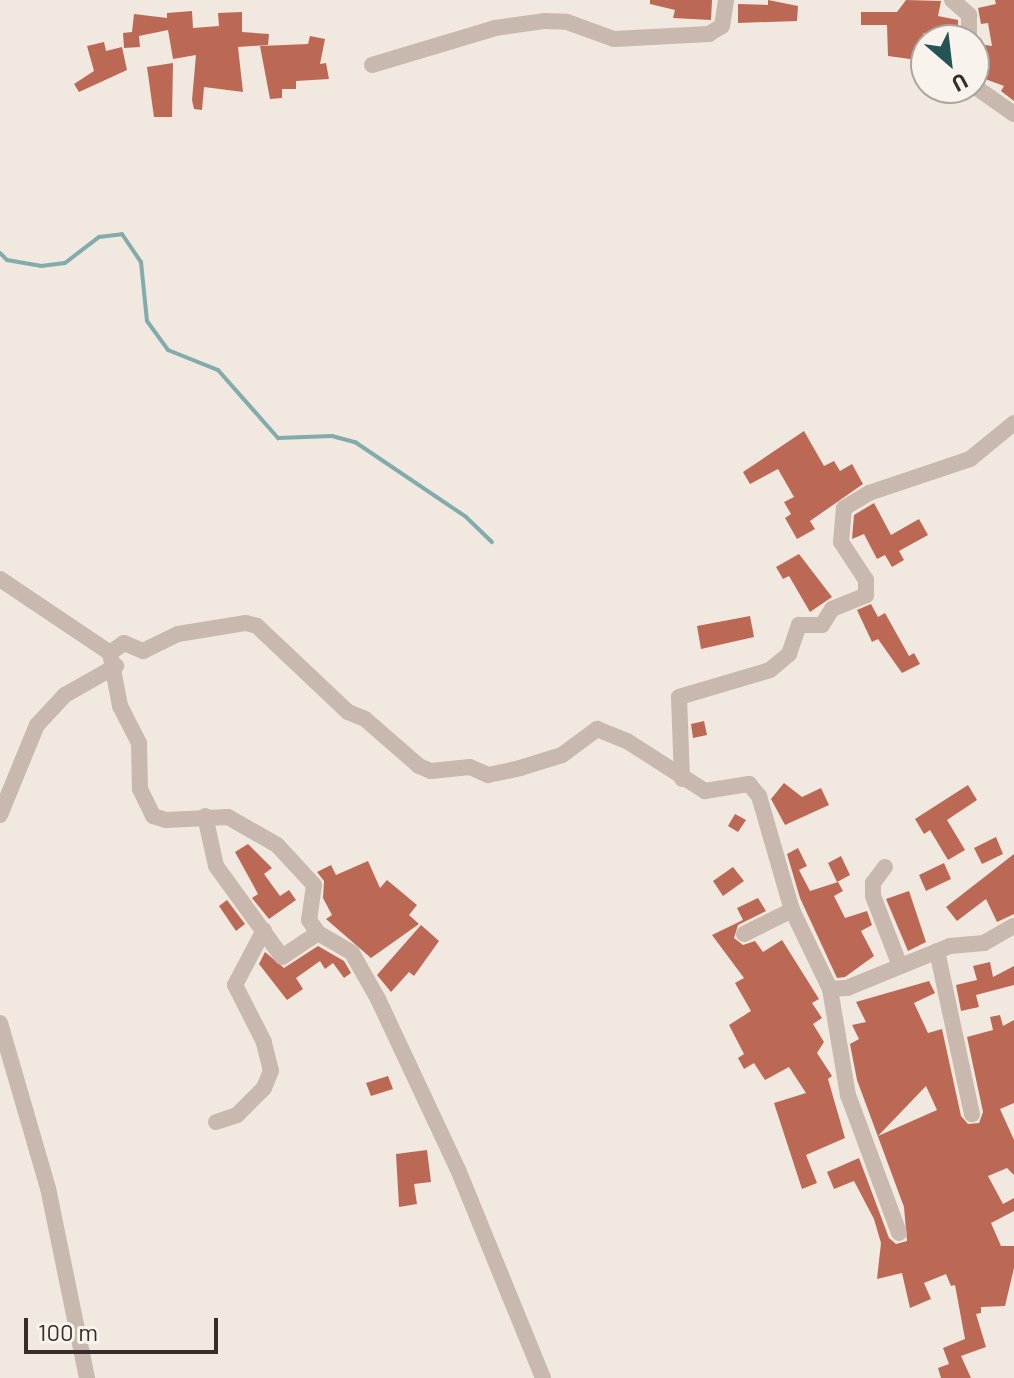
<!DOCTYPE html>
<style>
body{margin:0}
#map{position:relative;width:1014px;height:1378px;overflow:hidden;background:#f1e8e0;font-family:Barlow,sans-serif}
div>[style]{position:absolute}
.stream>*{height:4px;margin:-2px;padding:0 2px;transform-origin:2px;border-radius:2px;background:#82abab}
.building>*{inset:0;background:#bb6955}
.street>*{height:16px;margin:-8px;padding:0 8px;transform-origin:8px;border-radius:8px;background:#c8b8ad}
span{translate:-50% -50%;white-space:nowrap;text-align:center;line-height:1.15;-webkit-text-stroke:6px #f9f3ed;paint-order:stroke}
.north{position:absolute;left:910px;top:24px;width:80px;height:80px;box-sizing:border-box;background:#f9f3ed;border:2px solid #aba49f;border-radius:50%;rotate:152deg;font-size:22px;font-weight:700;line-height:32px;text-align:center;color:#372e2b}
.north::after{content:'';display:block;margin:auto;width:28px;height:36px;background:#245455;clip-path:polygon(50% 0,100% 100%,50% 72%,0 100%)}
.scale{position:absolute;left:24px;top:1318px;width:194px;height:36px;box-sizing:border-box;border:4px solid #372e2b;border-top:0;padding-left:10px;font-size:24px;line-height:28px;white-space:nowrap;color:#372e2b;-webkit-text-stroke:6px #f9f3ed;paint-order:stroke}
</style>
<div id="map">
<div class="stream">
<div style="left:0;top:253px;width:10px;rotate:45deg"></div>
<div style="left:7px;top:260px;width:35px;rotate:10deg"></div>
<div style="left:41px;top:266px;width:24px;rotate:-7deg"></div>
<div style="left:65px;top:263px;width:43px;rotate:-37.4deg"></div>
<div style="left:99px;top:237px;width:23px;rotate:-7deg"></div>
<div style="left:122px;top:234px;width:34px;rotate:56deg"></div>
<div style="left:141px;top:262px;width:59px;rotate:84.2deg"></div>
<div style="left:147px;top:321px;width:36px;rotate:54deg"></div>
<div style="left:168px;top:350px;width:54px;rotate:21.8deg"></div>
<div style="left:218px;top:370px;width:91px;rotate:48.6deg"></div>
<div style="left:278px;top:438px;width:54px;rotate:-2.1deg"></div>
<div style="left:332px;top:436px;width:24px;rotate:15deg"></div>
<div style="left:355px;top:442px;width:134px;rotate:34deg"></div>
<div style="left:466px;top:517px;width:36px;rotate:44deg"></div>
</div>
<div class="building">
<div style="clip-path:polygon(650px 0,712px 0,711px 20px,673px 18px,675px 10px,650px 4px)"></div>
<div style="clip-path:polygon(768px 0,798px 6px,797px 21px,738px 23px,738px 4px,768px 5px)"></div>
<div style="clip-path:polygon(906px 0,941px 1px,938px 16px,958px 20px,958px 40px,923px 33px,925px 61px,888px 56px,887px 25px,861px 25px,861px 12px,897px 12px)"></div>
<div style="clip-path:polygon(995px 0,1014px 0,1014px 101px,1001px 91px,1004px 86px,977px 76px,977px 65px,984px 65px,985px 45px,992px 46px,988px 23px,981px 24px,978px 8px,996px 4px)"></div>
<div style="clip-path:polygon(192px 11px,193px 28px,219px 26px,218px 13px,242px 12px,242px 32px,269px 34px,268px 45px,238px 47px,243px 92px,204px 87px,202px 110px,194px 109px,192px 100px,196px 55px,173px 59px,168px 30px,139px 36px,140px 47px,124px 48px,123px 33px,132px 32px,134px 14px,167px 18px,167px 13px)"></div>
<div style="clip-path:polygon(310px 36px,325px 39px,320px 64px,326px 63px,329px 79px,296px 81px,296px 89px,282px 89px,282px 98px,270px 99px,260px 46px,308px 44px)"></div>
<div style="clip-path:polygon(104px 42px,106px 51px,122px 47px,127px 70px,79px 92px,74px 84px,94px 71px,87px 46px)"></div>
<div style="clip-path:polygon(173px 63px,172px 117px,154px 117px,147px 67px)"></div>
<div style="clip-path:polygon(804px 431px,824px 466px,834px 461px,840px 471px,852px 464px,863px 484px,810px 521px,815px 529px,797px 539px,785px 518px,791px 514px,784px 502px,794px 497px,778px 469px,750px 484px,743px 472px)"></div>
<div style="clip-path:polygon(874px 503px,891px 535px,919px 519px,928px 535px,899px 551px,904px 560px,892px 567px,885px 555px,877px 559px,864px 534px,852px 539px,854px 515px)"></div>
<div style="clip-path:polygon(799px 554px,832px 597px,810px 612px,789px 576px,783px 579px,776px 567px)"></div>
<div style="clip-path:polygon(871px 604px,878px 617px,885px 613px,909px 656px,914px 653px,920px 664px,902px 673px,878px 639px,872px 642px,857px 610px)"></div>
<div style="clip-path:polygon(750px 616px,754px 637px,701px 649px,697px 626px)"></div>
<div style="clip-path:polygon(704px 721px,707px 735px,693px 738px,691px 724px)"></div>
<div style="clip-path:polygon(784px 783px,802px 797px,821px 788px,829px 805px,785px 825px,771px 799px)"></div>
<div style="clip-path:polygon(968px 785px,977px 800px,947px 820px,965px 850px,948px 860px,930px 830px,924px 834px,915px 819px)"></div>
<div style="clip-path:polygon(735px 814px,746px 820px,738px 832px,728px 826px)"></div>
<div style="clip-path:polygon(996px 837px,1003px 854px,982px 864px,974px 848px)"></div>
<div style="clip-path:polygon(248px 844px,272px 868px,264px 874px,280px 896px,289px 890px,296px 900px,269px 919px,252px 898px,258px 894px,235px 852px)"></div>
<div style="clip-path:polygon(798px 848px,807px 866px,799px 870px,810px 891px,838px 882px,843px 891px,834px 896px,845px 918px,867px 911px,872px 925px,861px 931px,874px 956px,845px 977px,837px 978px,800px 898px,787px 854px)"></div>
<div style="clip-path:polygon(1014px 854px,1014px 914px,997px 922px,986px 899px,957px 921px,946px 907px)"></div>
<div style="clip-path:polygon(841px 856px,850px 875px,837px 882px,828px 863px)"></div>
<div style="clip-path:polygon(368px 861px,380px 888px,387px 880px,417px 905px,409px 915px,419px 924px,371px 958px,326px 919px,332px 915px,323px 898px,324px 881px,317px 872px,331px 865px,336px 875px)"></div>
<div style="clip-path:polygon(944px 863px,951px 879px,926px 891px,919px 875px)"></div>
<div style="clip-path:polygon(733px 867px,744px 881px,723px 896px,713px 881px)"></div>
<div style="clip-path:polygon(909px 891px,926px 942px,908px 951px,886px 899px)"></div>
<div style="clip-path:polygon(758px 898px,766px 911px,738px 925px,734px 938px,743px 945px,755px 941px,763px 952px,782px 940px,819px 999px,812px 1003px,822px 1018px,813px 1024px,824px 1042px,817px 1053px,832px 1076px,828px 1079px,845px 1138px,806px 1155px,817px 1183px,802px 1189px,774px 1103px,806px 1093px,789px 1067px,765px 1080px,754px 1063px,744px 1069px,738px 1058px,744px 1054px,729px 1025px,751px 1011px,735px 983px,744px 978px,712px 935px,743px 920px,737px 908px)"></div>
<div style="clip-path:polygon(227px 900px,245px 924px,236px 931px,219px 906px)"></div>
<div style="clip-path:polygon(421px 925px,439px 941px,414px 976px,409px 972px,391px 992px,377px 975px)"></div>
<div style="clip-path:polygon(318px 946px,344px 961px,351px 973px,344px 978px,333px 963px,325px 969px,320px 961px,296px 978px,303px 989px,287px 1000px,259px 964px,265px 952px,284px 968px)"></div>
<div style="clip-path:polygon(990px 962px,993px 977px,1014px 966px,1014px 985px,976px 995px,979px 1007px,961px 1011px,956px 985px,977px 980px,973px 966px)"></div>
<div style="clip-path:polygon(evenodd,929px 981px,935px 993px,914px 1003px,928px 1033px,942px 1029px,961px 1116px,968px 1124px,979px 1123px,983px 1112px,967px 1037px,993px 1030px,990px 1017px,1000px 1015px,1003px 1026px,1014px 1020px,1014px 1103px,1000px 1109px,1014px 1140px,1014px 1175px,1007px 1168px,988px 1176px,1003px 1204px,1014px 1198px,1014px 1211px,991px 1223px,1001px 1246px,1014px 1246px,1014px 1268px,1005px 1306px,981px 1307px,981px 1313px,976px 1314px,986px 1347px,961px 1356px,971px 1378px,941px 1378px,938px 1368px,949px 1364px,943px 1348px,965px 1339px,955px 1285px,951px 1286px,946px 1274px,924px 1283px,931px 1299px,910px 1308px,902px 1273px,877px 1279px,881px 1243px,874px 1219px,854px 1181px,834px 1189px,827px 1172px,859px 1158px,889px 1238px,896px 1244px,907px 1241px,904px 1207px,857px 1080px,850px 1044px,859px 1039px,852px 1025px,866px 1022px,856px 1002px,929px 981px,926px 1086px,937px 1110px,878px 1136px,926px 1086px)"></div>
<div style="clip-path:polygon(388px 1076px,393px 1089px,371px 1096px,366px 1083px)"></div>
<div style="clip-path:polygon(427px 1150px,431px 1182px,414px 1184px,417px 1204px,399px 1207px,396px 1154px)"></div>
</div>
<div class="street">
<div style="left:952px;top:0;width:23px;rotate:41deg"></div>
<div style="left:969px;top:15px;width:25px;rotate:90deg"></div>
<div style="left:372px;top:65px;width:128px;rotate:-16.7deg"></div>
<div style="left:495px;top:28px;width:49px;rotate:-8.1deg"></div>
<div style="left:544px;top:21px;width:23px;rotate:2deg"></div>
<div style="left:567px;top:22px;width:50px;rotate:19.9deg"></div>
<div style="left:614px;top:39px;width:95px;rotate:-3deg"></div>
<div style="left:709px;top:34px;width:15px;rotate:-32deg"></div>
<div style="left:722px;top:26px;width:26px;rotate:-81deg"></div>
<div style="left:974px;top:86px;width:49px;rotate:35deg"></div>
<div style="left:0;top:579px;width:133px;rotate:33.9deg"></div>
<div style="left:110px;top:653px;width:54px;rotate:79.3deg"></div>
<div style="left:120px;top:706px;width:42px;rotate:62.8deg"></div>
<div style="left:139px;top:743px;width:46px;rotate:88.8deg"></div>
<div style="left:140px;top:789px;width:30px;rotate:64deg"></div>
<div style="left:153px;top:816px;width:14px;rotate:17deg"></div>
<div style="left:166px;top:820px;width:62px;rotate:-2.8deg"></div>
<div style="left:228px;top:817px;width:56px;rotate:29.7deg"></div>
<div style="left:277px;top:845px;width:54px;rotate:47.2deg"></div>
<div style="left:314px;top:885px;width:35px;rotate:98deg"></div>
<div style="left:309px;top:920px;width:16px;rotate:55deg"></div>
<div style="left:318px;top:933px;width:39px;rotate:30deg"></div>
<div style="left:352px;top:953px;width:53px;rotate:60.5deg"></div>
<div style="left:378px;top:999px;width:191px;rotate:64.9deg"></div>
<div style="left:459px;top:1172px;width:222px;rotate:67.8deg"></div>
<div style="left:110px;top:653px;width:17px;rotate:-36deg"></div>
<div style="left:124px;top:643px;width:21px;rotate:23deg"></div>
<div style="left:143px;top:651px;width:39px;rotate:-26deg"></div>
<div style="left:178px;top:634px;width:69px;rotate:-9.2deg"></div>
<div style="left:246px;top:623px;width:11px;rotate:15deg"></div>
<div style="left:257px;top:626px;width:125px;rotate:43.4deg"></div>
<div style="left:348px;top:712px;width:18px;rotate:22deg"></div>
<div style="left:365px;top:719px;width:72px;rotate:41deg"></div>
<div style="left:419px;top:766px;width:13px;rotate:23deg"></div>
<div style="left:431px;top:771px;width:39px;rotate:-6deg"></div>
<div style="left:470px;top:767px;width:20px;rotate:24deg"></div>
<div style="left:488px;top:775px;width:33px;rotate:-12deg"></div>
<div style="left:520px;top:768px;width:44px;rotate:-17.2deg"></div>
<div style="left:562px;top:755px;width:44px;rotate:-36.6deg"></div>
<div style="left:597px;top:729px;width:32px;rotate:22deg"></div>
<div style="left:627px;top:741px;width:93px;rotate:32.7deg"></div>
<div style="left:705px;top:791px;width:45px;rotate:-9deg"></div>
<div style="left:749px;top:784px;width:16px;rotate:50deg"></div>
<div style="left:759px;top:796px;width:119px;rotate:73.9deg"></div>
<div style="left:792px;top:910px;width:88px;rotate:64.3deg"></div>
<div style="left:830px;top:989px;width:17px;rotate:-3deg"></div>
<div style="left:847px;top:988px;width:111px;rotate:-22.2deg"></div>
<div style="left:950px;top:946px;width:34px;rotate:-5deg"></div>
<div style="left:984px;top:943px;width:34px;rotate:-30deg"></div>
<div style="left:682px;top:779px;width:82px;rotate:-92.1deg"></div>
<div style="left:679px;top:697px;width:95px;rotate:-16.5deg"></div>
<div style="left:770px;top:670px;width:25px;rotate:-40deg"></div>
<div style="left:789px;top:654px;width:31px;rotate:-71deg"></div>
<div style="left:799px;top:625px;width:23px"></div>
<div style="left:822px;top:625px;width:19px;rotate:-58deg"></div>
<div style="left:832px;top:609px;width:37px;rotate:-22deg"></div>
<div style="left:866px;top:595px;width:15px;rotate:-90deg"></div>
<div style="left:866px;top:580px;width:45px;rotate:-123.3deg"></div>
<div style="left:841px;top:542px;width:34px;rotate:-85deg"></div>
<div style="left:844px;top:508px;width:29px;rotate:-31deg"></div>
<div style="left:869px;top:493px;width:107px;rotate:-18.6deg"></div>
<div style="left:970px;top:459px;width:57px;rotate:-39.3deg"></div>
<div style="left:0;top:815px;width:97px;rotate:-67.7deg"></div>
<div style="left:37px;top:725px;width:41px;rotate:-47deg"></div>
<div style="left:65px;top:695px;width:59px;rotate:-29.6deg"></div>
<div style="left:205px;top:816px;width:51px;rotate:77.6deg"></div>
<div style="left:216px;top:866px;width:112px;rotate:54deg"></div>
<div style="left:282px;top:957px;width:43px;rotate:-33.7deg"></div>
<div style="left:885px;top:867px;width:20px;rotate:127deg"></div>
<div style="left:873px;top:883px;width:13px;rotate:90deg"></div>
<div style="left:873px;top:896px;width:75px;rotate:68.9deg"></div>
<div style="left:744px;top:934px;width:54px;rotate:-26.6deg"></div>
<div style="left:937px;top:951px;width:167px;rotate:77.9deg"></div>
<div style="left:830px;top:989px;width:108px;rotate:80.4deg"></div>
<div style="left:848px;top:1095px;width:147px;rotate:69.7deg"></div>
<div style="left:0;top:1023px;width:172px;rotate:73.8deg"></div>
<div style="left:48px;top:1188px;width:194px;rotate:78.4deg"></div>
<div style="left:216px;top:1122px;width:22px;rotate:-18deg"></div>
<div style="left:237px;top:1115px;width:38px;rotate:-45deg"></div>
<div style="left:264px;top:1088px;width:18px;rotate:-68deg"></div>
<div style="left:271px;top:1071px;width:30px;rotate:-104deg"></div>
<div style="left:264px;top:1042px;width:64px;rotate:-117deg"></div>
<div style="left:235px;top:985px;width:62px;rotate:-62.2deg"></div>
</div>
<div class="north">U</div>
<div class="scale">100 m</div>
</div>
